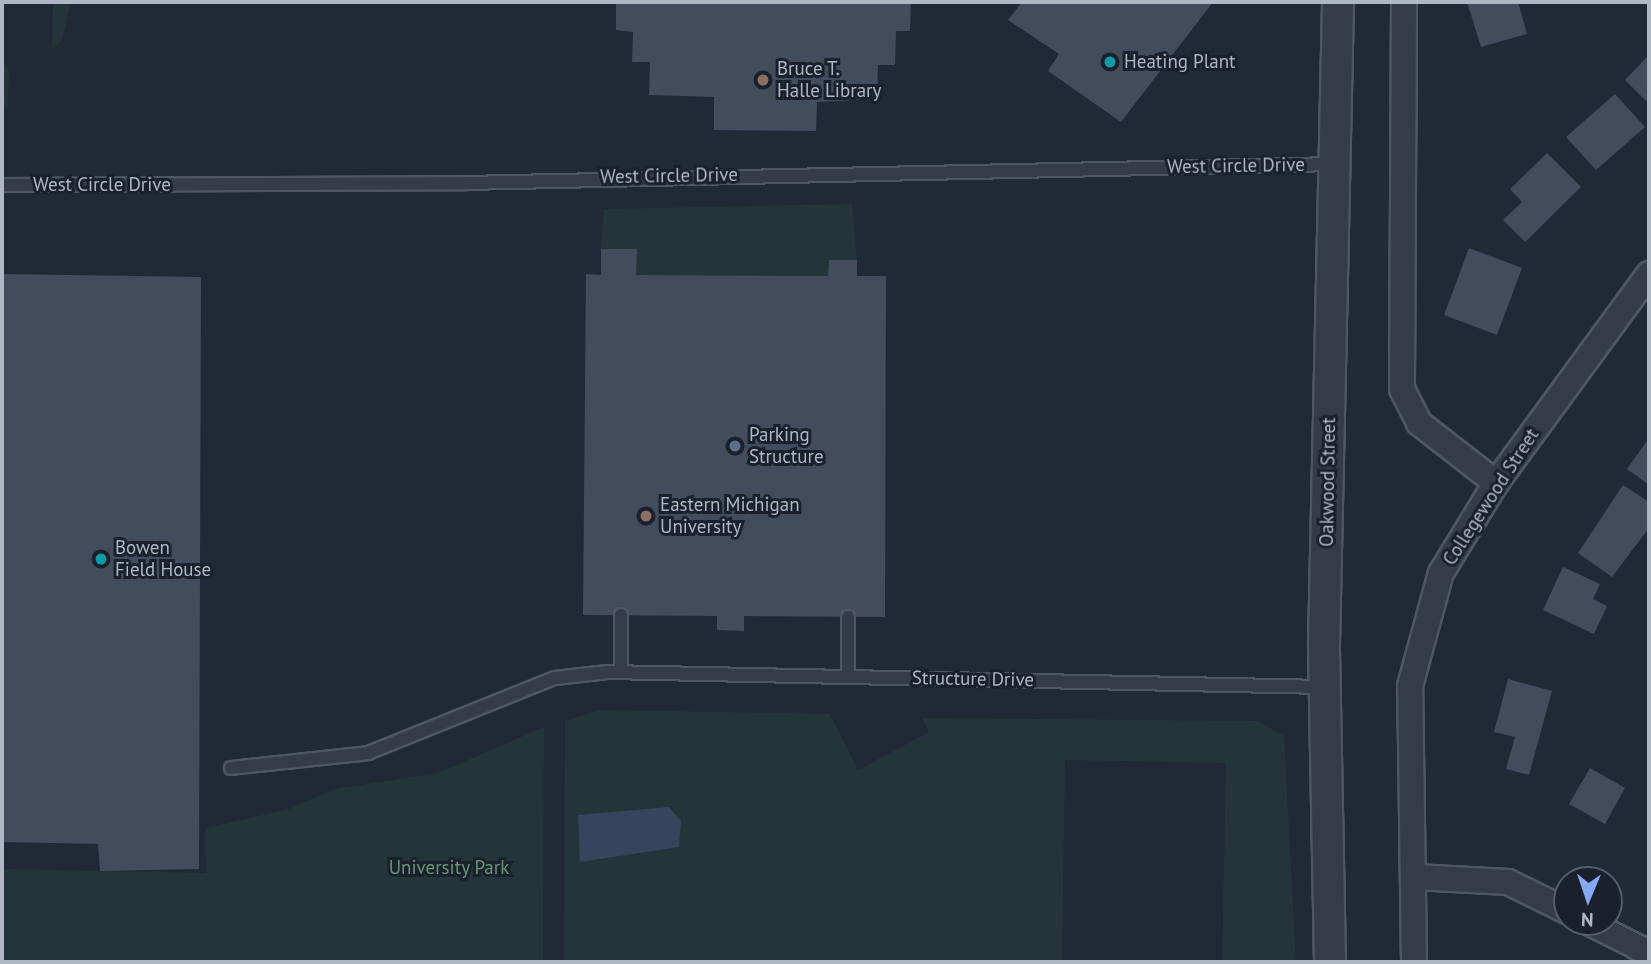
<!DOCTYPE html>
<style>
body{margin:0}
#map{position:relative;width:1651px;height:964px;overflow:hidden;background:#212937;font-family:"PT Sans",sans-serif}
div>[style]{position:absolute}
.green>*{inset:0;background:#233538}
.water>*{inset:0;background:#36445e}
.building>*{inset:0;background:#434c5c}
.roads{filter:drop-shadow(2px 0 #4f5663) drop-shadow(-2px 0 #4f5663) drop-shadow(0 2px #4f5663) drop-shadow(0 -2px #4f5663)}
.service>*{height:12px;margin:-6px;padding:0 6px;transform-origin:6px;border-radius:6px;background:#353c48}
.minor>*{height:24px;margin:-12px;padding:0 12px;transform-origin:12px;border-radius:12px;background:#353c48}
.tertiary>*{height:30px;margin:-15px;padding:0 15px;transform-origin:15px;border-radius:15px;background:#353c48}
.dots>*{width:19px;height:19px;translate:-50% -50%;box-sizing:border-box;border:4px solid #1a212c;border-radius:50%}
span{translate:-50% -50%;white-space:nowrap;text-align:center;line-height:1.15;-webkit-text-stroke:6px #1a212c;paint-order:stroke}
.poi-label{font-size:19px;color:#afb6c4}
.left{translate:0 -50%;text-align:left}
.street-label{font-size:19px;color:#afb6c4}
.park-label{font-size:19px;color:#689475}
.frame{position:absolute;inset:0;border:4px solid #afb6c4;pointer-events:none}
.north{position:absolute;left:1553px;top:866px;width:70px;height:70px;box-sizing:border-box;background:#1a212c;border:2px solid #565d69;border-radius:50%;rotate:182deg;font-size:19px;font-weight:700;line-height:28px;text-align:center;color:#afb6c4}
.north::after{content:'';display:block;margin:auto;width:24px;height:32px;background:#86a9f3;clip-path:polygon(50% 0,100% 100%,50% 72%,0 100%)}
</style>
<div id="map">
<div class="green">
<div style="clip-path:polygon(53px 2px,71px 2px,62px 40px,52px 50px)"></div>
<div style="clip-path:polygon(2px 59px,9px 73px,7px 109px,2px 101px)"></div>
<div style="clip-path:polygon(852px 204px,857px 260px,829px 260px,828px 276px,636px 275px,636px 250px,601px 249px,604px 209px)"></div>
<div style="clip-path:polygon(601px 710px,830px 714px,858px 770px,929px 732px,922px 718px,1258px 721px,1284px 736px,1296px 962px,1222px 962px,1226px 763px,1065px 760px,1062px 962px,564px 962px,565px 721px)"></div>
<div style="clip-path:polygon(544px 727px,543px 962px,2px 962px,2px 869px,206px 873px,205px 828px,289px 809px,335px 789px,438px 773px)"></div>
</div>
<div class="water">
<div style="clip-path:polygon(669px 807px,681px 821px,679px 847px,580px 862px,578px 815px)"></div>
</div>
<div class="building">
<div style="clip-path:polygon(616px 2px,911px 2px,910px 31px,896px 31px,895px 65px,878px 65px,877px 99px,817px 102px,816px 131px,714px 130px,714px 97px,649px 95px,650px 62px,632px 62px,633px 32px,616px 30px)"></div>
<div style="clip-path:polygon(1022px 2px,1213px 2px,1121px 122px,1048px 71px,1059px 54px,1008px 20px)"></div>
<div style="clip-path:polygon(1467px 2px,1518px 2px,1527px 34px,1481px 47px)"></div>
<div style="clip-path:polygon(1649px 55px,1649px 104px,1625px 80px)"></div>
<div style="clip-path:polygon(1615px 94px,1645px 127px,1596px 170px,1566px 137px)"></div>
<div style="clip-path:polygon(1547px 153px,1581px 187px,1525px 242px,1503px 220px,1522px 202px,1510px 189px)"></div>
<div style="clip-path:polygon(1469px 248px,1522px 268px,1497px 335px,1444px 315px)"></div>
<div style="clip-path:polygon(601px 249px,637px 249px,636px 275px,828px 276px,829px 260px,857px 260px,857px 276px,886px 276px,885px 617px,744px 616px,744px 631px,717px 630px,717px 616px,583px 615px,586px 274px,601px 275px)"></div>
<div style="clip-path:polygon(2px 274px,201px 277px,199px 869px,100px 871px,98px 844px,2px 842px)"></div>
<div style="clip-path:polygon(1649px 438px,1649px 485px,1627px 469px)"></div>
<div style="clip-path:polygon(1623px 485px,1649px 502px,1649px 528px,1612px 577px,1578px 553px)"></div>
<div style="clip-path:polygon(1563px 567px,1600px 584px,1593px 599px,1607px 606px,1594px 634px,1543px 610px)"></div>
<div style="clip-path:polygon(1508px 679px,1552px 691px,1529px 775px,1506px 769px,1515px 737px,1494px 732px)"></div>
<div style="clip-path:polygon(1590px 768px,1625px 788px,1605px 824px,1569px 804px)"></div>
</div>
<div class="roads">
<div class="service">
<div style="left:2px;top:185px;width:463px;rotate:-0.2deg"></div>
<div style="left:465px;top:183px;width:871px;rotate:-1.25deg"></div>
<div style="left:621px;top:615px;width:57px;rotate:90deg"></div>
<div style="left:848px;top:676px;width:59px;rotate:-90deg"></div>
<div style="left:231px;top:768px;width:138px;rotate:-6.2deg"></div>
<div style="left:368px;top:753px;width:201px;rotate:-21.9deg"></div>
<div style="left:555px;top:678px;width:53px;rotate:-6.5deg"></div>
<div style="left:608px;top:672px;width:716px;rotate:1.2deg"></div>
</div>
<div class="minor">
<div style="left:1404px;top:2px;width:387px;rotate:90.3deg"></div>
<div style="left:1402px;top:389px;width:38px;rotate:63deg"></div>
<div style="left:1419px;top:423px;width:98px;rotate:37.9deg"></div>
<div style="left:1415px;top:877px;width:93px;rotate:3.1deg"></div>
<div style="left:1508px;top:882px;width:66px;rotate:26.2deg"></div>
<div style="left:1588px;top:922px;width:68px;rotate:26.9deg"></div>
<div style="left:1414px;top:962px;width:276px;rotate:-90.8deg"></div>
<div style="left:1410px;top:686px;width:117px;rotate:-74.7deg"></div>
<div style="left:1441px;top:573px;width:105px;rotate:-58.6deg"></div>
<div style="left:1496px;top:483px;width:259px;rotate:-53.8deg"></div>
</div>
<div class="tertiary">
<div style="left:1330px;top:962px;width:318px;rotate:-91.1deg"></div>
<div style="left:1324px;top:644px;width:642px;rotate:-88.75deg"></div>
</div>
</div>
<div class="dots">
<div style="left:1110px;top:62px;background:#0f9aa8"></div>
<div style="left:763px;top:80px;background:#8d6e63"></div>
<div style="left:735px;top:446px;background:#5c6f8a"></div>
<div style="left:646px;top:516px;background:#8d6e63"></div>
<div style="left:101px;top:559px;background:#0f9aa8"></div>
</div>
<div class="poi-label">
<span class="left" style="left:1124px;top:62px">Heating Plant</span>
<span class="left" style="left:777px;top:80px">Bruce T.<br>Halle Library</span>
<span class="left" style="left:749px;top:446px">Parking<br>Structure</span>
<span class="left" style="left:660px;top:516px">Eastern Michigan<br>University</span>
<span class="left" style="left:115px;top:559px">Bowen<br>Field House</span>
</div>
<div class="street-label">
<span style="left:1236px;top:166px;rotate:-1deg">West Circle Drive</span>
<span style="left:669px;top:176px;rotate:-1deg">West Circle Drive</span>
<span style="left:102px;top:185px">West Circle Drive</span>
<span style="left:1328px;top:482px;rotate:-89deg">Oakwood Street</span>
<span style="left:1491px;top:497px;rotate:-57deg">Collegewood Street</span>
<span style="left:973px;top:679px;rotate:1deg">Structure Drive</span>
</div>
<div class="park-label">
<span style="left:449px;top:868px">University Park</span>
</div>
<div class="frame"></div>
<div class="north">N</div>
</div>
